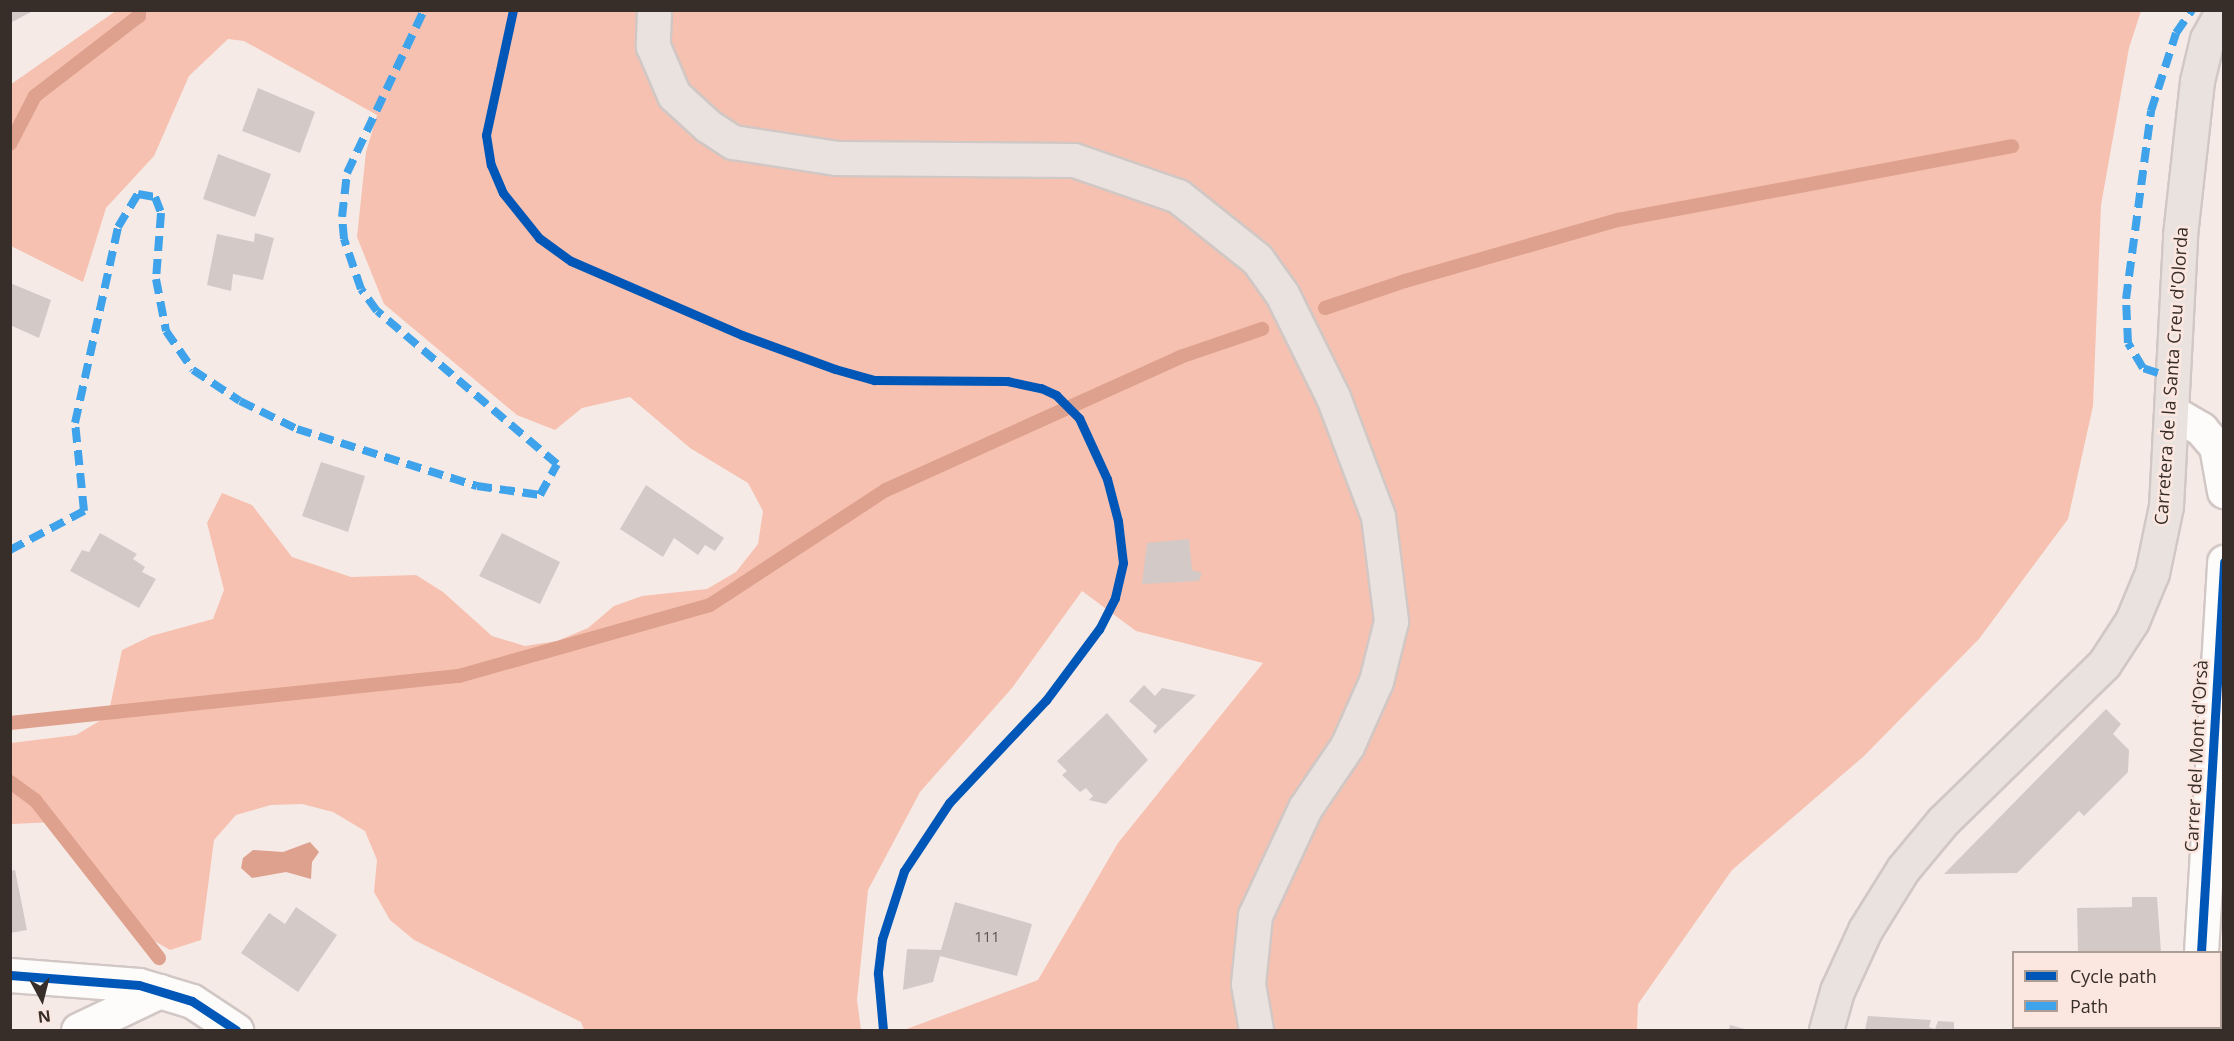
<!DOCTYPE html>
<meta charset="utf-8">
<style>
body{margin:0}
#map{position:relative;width:2234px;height:1041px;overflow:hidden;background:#f6eae6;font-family:"Open Sans",sans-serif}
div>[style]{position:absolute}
.forest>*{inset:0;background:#f6c1b0}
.water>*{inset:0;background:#dea18d}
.stream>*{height:14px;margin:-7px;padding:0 7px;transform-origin:7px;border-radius:7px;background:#dea18d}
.building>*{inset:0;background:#d3c9c6}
.roads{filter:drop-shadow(2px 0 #d1c7c4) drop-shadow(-2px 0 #d1c7c4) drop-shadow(0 2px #d1c7c4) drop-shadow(0 -2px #d1c7c4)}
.minor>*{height:33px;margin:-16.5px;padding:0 16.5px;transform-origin:16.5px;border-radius:16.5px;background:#fefcfb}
.major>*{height:33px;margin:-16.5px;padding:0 16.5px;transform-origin:16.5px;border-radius:16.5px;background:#eae2de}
.quiet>*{height:8px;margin-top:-4px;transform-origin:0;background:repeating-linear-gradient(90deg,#3fa3eb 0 15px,transparent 0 23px)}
.cycleway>*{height:9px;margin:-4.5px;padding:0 4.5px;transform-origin:4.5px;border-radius:4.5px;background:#0057b8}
span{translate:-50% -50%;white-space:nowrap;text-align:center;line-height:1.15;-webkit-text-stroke:5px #fce7e0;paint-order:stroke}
.number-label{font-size:15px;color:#5e5551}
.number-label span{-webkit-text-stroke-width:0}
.street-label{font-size:18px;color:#372e2a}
.frame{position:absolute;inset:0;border:12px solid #372e2a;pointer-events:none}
.legend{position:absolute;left:2012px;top:951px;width:210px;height:78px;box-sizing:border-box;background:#fce7e0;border:2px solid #ad9d97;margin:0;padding:8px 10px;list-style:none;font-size:18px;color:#372e2a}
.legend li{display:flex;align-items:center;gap:12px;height:30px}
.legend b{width:30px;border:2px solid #ad9d97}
.north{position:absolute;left:12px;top:969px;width:60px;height:60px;-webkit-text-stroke:4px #fce7e0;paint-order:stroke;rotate:173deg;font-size:16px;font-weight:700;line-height:24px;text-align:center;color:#372e2a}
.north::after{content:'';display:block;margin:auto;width:21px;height:27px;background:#372e2a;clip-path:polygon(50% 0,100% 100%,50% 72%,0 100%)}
</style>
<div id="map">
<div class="forest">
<div style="clip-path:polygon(117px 10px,2141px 11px,2129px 48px,2101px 205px,2093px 406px,2068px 519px,1979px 639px,1864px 756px,1732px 870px,1638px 1004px,1637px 1030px,904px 1030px,1038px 980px,1118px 843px,1263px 663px,1136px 631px,1082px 591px,1012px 688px,920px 792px,868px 890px,857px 1000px,861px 1030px,584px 1030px,581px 1022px,414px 940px,390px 920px,374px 892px,377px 860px,365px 831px,333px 812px,302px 804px,271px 805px,236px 815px,214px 840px,201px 940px,170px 950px,139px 932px,114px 906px,79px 849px,56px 822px,11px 824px,11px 743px,76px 735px,108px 716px,122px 650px,151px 636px,213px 619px,224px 590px,207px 523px,222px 493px,252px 505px,292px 557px,351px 577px,416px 575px,443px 592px,492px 636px,525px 646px,557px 641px,588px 628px,614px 606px,642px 596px,707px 589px,736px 572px,758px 544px,763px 511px,748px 483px,690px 448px,630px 397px,582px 408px,555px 430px,517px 415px,384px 304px,357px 237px,366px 152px,377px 115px,244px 41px,228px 39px,189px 76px,154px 156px,106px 208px,83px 282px,11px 246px,10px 85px)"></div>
</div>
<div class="water">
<div style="clip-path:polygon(310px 842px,319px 852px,312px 862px,311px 879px,286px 872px,252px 878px,241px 868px,243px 858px,253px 850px,283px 852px)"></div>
</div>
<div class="stream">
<div style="left:10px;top:144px;width:54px;rotate:-62.5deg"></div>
<div style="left:35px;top:96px;width:131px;rotate:-37.6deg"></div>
<div style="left:139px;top:16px;width:6px;rotate:-90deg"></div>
<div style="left:1325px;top:308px;width:84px;rotate:-18.6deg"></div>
<div style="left:1405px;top:281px;width:222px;rotate:-16deg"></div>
<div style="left:1618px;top:220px;width:401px;rotate:-10.6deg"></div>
<div style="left:10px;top:723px;width:451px;rotate:-6deg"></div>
<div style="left:459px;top:676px;width:261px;rotate:-15.8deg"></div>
<div style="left:710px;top:605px;width:210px;rotate:-33.2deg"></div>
<div style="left:886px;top:490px;width:323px;rotate:-24.3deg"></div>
<div style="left:1180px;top:357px;width:87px;rotate:-18.9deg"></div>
<div style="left:10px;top:782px;width:31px;rotate:36deg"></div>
<div style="left:35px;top:800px;width:201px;rotate:51.9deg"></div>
</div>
<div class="building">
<div style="clip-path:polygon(10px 10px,35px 10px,10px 23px)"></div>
<div style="clip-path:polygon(258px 88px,315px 112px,300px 153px,242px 131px)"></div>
<div style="clip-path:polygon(218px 154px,271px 174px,255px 217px,203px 199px)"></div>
<div style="clip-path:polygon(255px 233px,274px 238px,263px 280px,233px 274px,231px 291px,207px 285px,217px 234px,254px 242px)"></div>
<div style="clip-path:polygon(10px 283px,51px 300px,39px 338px,10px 325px)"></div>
<div style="clip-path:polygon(321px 462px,365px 476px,348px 532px,302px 516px)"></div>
<div style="clip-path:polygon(646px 485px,724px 538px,715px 551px,705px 545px,698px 555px,674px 538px,663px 557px,620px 529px)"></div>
<div style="clip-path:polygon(100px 533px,137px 554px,133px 559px,145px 567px,142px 572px,156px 579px,139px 608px,70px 571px,82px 550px,89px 552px)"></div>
<div style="clip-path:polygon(502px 533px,560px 562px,540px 604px,479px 576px)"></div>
<div style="clip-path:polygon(1189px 539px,1192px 570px,1202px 573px,1199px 581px,1142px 584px,1147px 543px)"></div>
<div style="clip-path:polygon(1144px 685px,1155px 696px,1162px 688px,1196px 695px,1155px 734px,1153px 731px,1157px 726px,1129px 701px)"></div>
<div style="clip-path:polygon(2106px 709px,2121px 724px,2113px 734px,2129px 750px,2128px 772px,2084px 816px,2079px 811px,2017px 873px,1944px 874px)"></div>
<div style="clip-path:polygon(1107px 713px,1148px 760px,1106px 804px,1089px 800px,1093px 796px,1086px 788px,1080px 792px,1062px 775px,1067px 771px,1057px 761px)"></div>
<div style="clip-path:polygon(15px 870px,27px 930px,10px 933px,10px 871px)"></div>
<div style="clip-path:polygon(2132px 897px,2157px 897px,2161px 952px,2078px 952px,2077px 908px,2132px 907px)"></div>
<div style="clip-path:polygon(955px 902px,1032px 924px,1017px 976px,940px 956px,933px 982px,903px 990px,907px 949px,941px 950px)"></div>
<div style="clip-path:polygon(296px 907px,337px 935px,298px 992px,241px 953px,269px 913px,285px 924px)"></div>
<div style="clip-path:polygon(1868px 1016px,1931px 1020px,1929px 1027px,1935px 1029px,1938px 1021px,1954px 1022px,1954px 1030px,1865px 1030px)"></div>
<div style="clip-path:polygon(1730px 1025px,1748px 1030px,1729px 1030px)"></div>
<div style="clip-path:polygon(2094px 1028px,2144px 1028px,2144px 1030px,2093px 1030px)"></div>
</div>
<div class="roads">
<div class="minor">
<div style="left:2172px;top:412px;width:34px;rotate:30deg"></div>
<div style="left:2201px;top:429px;width:23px;rotate:49deg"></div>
<div style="left:2216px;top:446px;width:46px;rotate:79.9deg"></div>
<div style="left:2201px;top:952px;width:391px;rotate:-86.6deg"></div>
<div style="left:10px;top:975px;width:129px;rotate:4.4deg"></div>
<div style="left:139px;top:985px;width:55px;rotate:16.8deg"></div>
<div style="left:192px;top:1001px;width:53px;rotate:33.4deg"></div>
<div style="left:78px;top:1030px;width:91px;rotate:-25.4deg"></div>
<div style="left:2191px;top:1030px;width:2px;rotate:-63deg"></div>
</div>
<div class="major">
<div style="left:654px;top:10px;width:36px;rotate:92deg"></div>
<div style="left:653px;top:46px;width:53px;rotate:66.8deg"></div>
<div style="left:674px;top:95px;width:46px;rotate:42.4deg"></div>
<div style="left:708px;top:126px;width:30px;rotate:33deg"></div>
<div style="left:733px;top:142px;width:104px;rotate:8.8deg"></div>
<div style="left:836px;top:158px;width:238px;rotate:0.5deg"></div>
<div style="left:1074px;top:160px;width:110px;rotate:19.1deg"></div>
<div style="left:1178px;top:196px;width:101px;rotate:38.6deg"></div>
<div style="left:1257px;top:259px;width:43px;rotate:54.5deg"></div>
<div style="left:1282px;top:294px;width:115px;rotate:63.7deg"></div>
<div style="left:1333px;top:397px;width:127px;rotate:69.3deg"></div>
<div style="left:1378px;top:516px;width:106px;rotate:82.9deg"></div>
<div style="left:1391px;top:621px;width:62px;rotate:104deg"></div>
<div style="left:1376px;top:681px;width:71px;rotate:114deg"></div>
<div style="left:1347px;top:746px;width:75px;rotate:124.1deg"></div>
<div style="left:1305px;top:808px;width:118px;rotate:115deg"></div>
<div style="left:1255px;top:915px;width:69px;rotate:95.8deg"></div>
<div style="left:1248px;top:984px;width:47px;rotate:80.1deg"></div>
<div style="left:1826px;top:1030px;width:41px;rotate:-74.2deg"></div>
<div style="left:1837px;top:991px;width:67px;rotate:-65.3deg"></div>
<div style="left:1865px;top:930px;width:72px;rotate:-58.1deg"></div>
<div style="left:1903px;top:869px;width:62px;rotate:-50.2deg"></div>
<div style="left:1943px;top:821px;width:225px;rotate:-44.3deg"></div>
<div style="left:2104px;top:664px;width:51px;rotate:-56.9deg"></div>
<div style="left:2132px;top:621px;width:52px;rotate:-67.4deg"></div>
<div style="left:2152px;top:573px;width:68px;rotate:-78.2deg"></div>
<div style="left:2166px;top:506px;width:271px;rotate:-87deg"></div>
<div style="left:2180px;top:235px;width:155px;rotate:-83.7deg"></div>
<div style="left:2197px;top:81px;width:43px;rotate:-76.6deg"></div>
<div style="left:2207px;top:39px;width:33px;rotate:-61deg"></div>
</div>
</div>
<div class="quiet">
<div style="left:2158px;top:373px;width:16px;rotate:-162deg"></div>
<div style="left:2143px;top:368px;width:29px;rotate:-121deg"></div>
<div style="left:2128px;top:343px;width:44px;rotate:-92.6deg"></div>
<div style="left:2126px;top:299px;width:190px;rotate:-82.4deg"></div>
<div style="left:2151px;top:111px;width:82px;rotate:-72.2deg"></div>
<div style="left:2176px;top:33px;width:28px;rotate:-55deg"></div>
<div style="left:10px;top:550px;width:84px;rotate:-27.8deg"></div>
<div style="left:84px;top:511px;width:88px;rotate:-95.8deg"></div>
<div style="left:75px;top:423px;width:201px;rotate:-77.6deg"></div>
<div style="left:118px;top:227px;width:39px;rotate:-59deg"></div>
<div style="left:138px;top:194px;width:17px;rotate:10deg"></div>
<div style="left:155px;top:197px;width:17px;rotate:69deg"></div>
<div style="left:161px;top:213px;width:66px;rotate:94.3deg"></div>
<div style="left:156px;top:279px;width:53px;rotate:79.1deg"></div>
<div style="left:166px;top:331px;width:47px;rotate:55.3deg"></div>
<div style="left:193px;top:370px;width:56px;rotate:33.4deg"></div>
<div style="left:240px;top:401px;width:64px;rotate:26.2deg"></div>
<div style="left:297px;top:429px;width:189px;rotate:17.6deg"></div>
<div style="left:477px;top:486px;width:64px;rotate:8.1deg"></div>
<div style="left:540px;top:495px;width:35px;rotate:-61deg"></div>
<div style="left:557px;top:464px;width:236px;rotate:-139.6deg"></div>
<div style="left:377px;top:311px;width:27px;rotate:-126deg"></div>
<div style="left:361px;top:289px;width:53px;rotate:-108.8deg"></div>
<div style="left:344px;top:239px;width:22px;rotate:-95deg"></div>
<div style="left:342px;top:217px;width:44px;rotate:-83.5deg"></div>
<div style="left:347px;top:173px;width:180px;rotate:-64.7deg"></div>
</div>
<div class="cycleway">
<div style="left:513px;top:10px;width:128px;rotate:102.2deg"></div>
<div style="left:486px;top:135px;width:30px;rotate:81deg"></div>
<div style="left:491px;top:165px;width:30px;rotate:67deg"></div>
<div style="left:503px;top:193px;width:58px;rotate:51.3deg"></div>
<div style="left:539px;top:238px;width:39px;rotate:36deg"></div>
<div style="left:571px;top:261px;width:186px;rotate:23.4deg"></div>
<div style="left:742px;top:335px;width:99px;rotate:20.1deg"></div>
<div style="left:835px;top:369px;width:41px;rotate:15.8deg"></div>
<div style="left:874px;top:380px;width:133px;rotate:0.4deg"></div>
<div style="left:1007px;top:381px;width:35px;rotate:12deg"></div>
<div style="left:1041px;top:388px;width:17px;rotate:25deg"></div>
<div style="left:1056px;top:395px;width:33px;rotate:45deg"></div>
<div style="left:1079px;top:418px;width:67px;rotate:65.3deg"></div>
<div style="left:1107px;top:479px;width:43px;rotate:75.3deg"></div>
<div style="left:1118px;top:521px;width:42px;rotate:83.2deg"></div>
<div style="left:1123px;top:563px;width:36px;rotate:103deg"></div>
<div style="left:1115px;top:598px;width:35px;rotate:117deg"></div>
<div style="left:1099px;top:629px;width:89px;rotate:126.7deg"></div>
<div style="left:1046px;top:700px;width:141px;rotate:133.3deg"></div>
<div style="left:949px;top:803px;width:82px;rotate:123.5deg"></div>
<div style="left:904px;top:871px;width:71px;rotate:107.9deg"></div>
<div style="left:882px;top:939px;width:35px;rotate:97deg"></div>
<div style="left:878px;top:974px;width:56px;rotate:84.9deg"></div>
<div style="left:2201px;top:952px;width:391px;rotate:-86.6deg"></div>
<div style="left:10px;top:975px;width:129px;rotate:4.4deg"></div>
<div style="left:139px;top:985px;width:55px;rotate:16.8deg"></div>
<div style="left:192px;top:1001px;width:53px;rotate:33.4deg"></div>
</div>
<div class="number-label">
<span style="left:987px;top:937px">111</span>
</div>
<div class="street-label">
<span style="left:2171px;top:376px;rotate:-86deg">Carretera de la Santa Creu d'Olorda</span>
<span style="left:2196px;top:756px;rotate:-87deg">Carrer del Mont d'Orsà</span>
</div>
<div class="frame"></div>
<ul class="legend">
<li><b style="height:8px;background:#0057b8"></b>Cycle path</li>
<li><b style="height:8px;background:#3fa3eb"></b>Path</li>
</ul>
<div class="north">N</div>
</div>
